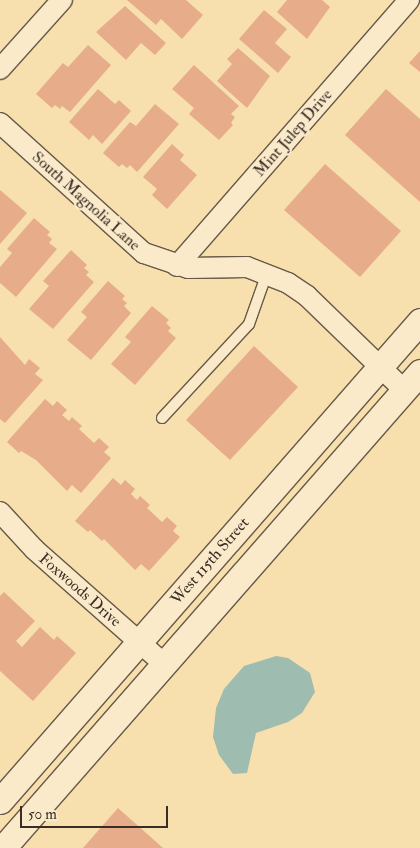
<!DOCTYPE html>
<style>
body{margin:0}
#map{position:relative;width:420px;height:848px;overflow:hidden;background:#f7dfae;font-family:"IM FELL Double Pica",serif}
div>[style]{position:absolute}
.water>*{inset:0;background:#9ebcaf}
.building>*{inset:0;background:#e7ad8b}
.roads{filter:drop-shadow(1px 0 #685a48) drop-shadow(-1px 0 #685a48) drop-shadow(0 1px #685a48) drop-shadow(0 -1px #685a48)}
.service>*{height:10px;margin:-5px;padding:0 5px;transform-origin:5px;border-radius:5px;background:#faeaca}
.minor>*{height:20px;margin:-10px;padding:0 10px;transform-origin:10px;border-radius:10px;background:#faeaca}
.tertiary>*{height:25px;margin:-12.5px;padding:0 12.5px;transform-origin:12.5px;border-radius:12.5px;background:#faeaca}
span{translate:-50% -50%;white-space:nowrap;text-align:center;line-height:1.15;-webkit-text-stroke:5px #faeaca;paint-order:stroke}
.street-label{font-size:16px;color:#392d26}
.scale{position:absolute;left:20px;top:806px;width:148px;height:22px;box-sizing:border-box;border:2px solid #392d26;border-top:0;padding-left:6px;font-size:15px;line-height:18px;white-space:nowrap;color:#392d26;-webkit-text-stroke:4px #faeaca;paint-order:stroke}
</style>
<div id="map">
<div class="water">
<div style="clip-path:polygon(276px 656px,288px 658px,310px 673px,315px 692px,302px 713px,288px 722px,256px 733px,247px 773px,233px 774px,219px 755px,213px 737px,216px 708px,224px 689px,244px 666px)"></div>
</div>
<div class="building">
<div style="clip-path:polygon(127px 0,186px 0,203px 15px,182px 39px,161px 19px,156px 25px)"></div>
<div style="clip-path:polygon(287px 0,322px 0,330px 7px,307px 39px,277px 12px)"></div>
<div style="clip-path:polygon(125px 6px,166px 43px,155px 55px,141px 43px,126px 60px,96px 32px)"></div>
<div style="clip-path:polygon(264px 10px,287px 29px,275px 43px,291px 57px,278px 73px,239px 39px)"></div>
<div style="clip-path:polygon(88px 45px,111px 65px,70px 112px,62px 106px,60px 109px,55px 105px,52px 108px,36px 94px,63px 63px,68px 67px)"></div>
<div style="clip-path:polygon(238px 48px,270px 76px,247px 108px,217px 81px,232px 64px,227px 59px)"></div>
<div style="clip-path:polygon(420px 51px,420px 72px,409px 63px)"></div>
<div style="clip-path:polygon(194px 65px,239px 106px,231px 114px,235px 117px,231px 123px,233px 125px,219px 140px,189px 114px,194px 108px,172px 89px)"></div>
<div style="clip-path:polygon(98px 89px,115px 104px,119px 100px,131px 111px,102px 144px,93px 135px,89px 140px,69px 122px)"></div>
<div style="clip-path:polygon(386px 89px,420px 119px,420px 202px,345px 135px)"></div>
<div style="clip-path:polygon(155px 104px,179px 124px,137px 172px,130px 165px,127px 168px,122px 164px,119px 167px,103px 153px,130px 122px,136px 126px)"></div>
<div style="clip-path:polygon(172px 144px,184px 155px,180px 160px,197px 175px,167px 209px,152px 195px,157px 189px,143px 177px)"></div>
<div style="clip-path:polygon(325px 164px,401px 231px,360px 277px,284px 210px)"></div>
<div style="clip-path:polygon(0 190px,27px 213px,0 244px)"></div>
<div style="clip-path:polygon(34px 218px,50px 232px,47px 235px,52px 239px,49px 243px,57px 249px,16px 297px,0 283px,0 267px,12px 253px,7px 249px)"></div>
<div style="clip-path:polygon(71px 250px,87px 265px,84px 268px,89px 272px,86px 275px,94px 282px,53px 329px,29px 309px,49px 286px,43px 281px)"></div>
<div style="clip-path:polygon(108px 281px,125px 296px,122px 299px,127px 303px,124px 306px,131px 313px,91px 360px,67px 340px,87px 317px,81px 312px)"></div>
<div style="clip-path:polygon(152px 306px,169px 320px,166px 323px,171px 328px,168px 331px,176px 338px,135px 385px,111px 364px,131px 342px,125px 337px)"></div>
<div style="clip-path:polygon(0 337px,25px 365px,29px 359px,40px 368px,35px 374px,43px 380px,5px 423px,0 419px)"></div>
<div style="clip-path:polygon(254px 346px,298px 387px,230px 460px,186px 420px)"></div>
<div style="clip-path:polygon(45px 399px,53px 406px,57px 401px,67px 410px,62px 415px,69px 421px,72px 417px,82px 426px,79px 429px,94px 443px,99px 438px,109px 447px,104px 452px,111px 458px,81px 493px,72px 485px,67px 491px,36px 460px,21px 451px,19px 453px,7px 442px)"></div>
<div style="clip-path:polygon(113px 478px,121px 485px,125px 480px,135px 489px,131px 494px,137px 500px,140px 496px,150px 505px,147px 508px,162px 522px,167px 517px,177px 526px,173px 531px,180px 537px,149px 571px,141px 564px,135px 570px,104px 539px,102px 541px,90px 530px,88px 532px,75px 521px)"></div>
<div style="clip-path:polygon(4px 592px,35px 621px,16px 641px,22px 647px,40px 627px,54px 640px,57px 636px,76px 653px,33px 701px,0 671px,0 596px)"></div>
<div style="clip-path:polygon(118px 808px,163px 848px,83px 848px)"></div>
</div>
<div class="roads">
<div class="service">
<div style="left:162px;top:418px;width:128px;rotate:-47.2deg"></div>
<div style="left:249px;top:324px;width:54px;rotate:-70.6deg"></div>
</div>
<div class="minor">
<div style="left:0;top:69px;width:93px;rotate:-48.1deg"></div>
<div style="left:0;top:123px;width:194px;rotate:42.1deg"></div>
<div style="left:144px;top:253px;width:46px;rotate:18.8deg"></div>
<div style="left:188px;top:268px;width:59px;rotate:-1deg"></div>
<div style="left:247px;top:267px;width:44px;rotate:21.3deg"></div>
<div style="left:288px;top:283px;width:23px;rotate:34deg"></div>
<div style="left:307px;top:296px;width:135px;rotate:44.1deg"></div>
<div style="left:177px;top:266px;width:353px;rotate:-48.9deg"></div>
<div style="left:0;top:512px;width:50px;rotate:47.4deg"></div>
<div style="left:34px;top:549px;width:174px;rotate:41.5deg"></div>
</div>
<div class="tertiary">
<div style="left:0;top:801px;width:638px;rotate:-48.81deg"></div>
<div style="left:3px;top:848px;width:633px;rotate:-48.78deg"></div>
</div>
</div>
<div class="street-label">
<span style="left:293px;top:133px;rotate:-49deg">Mint Julep Drive</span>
<span style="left:86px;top:201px;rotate:42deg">South Magnolia Lane</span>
<span style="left:210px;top:561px;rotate:-49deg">West 115th Street</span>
<span style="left:80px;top:590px;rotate:41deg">Foxwoods Drive</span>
</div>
<div class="scale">50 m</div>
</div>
